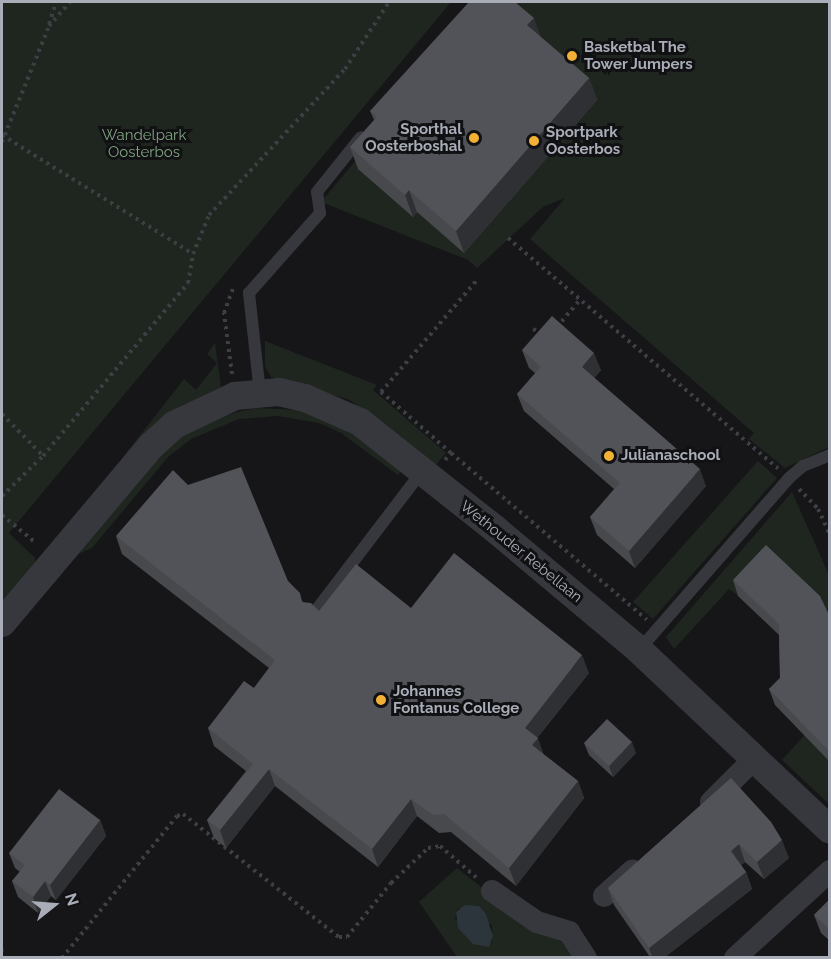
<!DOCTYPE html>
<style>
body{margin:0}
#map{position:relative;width:831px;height:959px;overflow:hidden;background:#161618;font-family:Raleway,sans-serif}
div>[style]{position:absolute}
.green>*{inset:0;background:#1e261f}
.water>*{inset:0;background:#2c353c}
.path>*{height:4px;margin-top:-2px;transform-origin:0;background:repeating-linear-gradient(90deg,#3d3f44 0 3px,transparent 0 7.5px)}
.service>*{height:12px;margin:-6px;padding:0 6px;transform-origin:6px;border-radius:6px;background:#37383d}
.minor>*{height:22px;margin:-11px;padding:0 11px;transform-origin:11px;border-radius:11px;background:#37383d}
.tertiary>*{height:28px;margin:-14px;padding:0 14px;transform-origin:14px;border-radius:14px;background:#37383d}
.wall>*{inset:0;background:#47494d}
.shaded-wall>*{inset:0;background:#2f3033}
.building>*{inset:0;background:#525359}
.dots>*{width:16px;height:16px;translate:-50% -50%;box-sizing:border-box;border:3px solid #111113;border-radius:50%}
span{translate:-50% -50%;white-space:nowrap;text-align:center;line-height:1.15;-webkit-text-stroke:6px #111113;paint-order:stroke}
.poi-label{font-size:15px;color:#a8adb8;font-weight:700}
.left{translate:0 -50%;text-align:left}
.right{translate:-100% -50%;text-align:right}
.park-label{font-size:15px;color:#7fa381}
.street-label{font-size:15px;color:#a8adb8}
.frame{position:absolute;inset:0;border:3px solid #a8adb8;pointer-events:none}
.north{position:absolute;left:24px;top:875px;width:60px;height:60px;-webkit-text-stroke:4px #111113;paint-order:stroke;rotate:73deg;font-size:16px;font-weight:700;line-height:24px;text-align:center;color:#a8adb8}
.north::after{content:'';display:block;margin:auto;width:21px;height:27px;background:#a8adb8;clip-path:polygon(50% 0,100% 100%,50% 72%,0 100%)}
</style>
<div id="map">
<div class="green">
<div style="clip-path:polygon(2px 2px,451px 2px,9px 533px,35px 558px,35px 566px,2px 607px)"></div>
<div style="clip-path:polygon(488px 2px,829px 2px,829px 447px,785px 468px,749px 439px,754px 433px,530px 239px,565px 198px,543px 207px,477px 268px,468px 260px,321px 202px)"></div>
<div style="clip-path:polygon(265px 341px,377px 385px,373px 390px,446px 453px,435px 466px,350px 400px,271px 377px,265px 366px)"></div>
<div style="clip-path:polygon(215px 343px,221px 387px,173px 411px,66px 530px,184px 379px,196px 390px,217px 363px,207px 354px)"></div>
<div style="clip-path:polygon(257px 408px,300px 410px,343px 424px,403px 468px,398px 475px,341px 433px,319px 423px,278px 416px,239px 419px,191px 439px,168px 457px,92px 548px,71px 557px,144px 470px,187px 431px,237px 412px)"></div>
<div style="clip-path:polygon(758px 461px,777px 478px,653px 619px,633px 602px)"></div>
<div style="clip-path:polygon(792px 492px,829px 575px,829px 665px,729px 589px,674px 649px,666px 637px)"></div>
<div style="clip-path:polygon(829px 708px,829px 804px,782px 760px)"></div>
<div style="clip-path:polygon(evenodd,457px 868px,537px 931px,565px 943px,575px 957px,457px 957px,419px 902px,457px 868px,458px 908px,492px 925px,492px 943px,455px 919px,458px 908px)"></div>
</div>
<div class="water">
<div style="clip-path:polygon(465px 905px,479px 906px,486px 914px,493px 936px,489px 947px,473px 944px,458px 928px,456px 912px)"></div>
</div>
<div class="path">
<div style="left:49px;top:24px;width:23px;rotate:-72deg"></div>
<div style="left:2px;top:135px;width:225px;rotate:31.9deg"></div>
<div style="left:2px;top:142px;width:125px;rotate:-67.9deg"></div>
<div style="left:49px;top:26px;width:32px;rotate:-49deg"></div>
<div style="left:508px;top:238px;width:355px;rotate:40.5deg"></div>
<div style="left:557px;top:327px;width:35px;rotate:-50deg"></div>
<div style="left:533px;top:329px;width:10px;rotate:24deg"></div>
<div style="left:232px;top:374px;width:62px;rotate:-97.5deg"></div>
<div style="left:224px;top:313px;width:27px;rotate:-70deg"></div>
<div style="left:2px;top:414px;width:59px;rotate:45.7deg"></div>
<div style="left:451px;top:453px;width:257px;rotate:40.4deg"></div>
<div style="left:445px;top:460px;width:9px;rotate:-49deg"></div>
<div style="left:451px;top:453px;width:93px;rotate:-138.9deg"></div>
<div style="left:381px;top:392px;width:149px;rotate:-49.4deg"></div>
<div style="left:799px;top:489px;width:28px;rotate:46deg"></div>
<div style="left:818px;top:509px;width:29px;rotate:65deg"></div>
<div style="left:2px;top:496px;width:57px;rotate:-44.3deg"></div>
<div style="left:43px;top:456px;width:226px;rotate:-50deg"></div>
<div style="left:188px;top:283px;width:29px;rotate:-80deg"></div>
<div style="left:193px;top:254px;width:42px;rotate:-67.7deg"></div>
<div style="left:209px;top:215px;width:200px;rotate:-47deg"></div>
<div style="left:345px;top:69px;width:80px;rotate:-56.7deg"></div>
<div style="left:2px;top:515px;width:44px;rotate:39.5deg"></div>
<div style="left:62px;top:958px;width:183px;rotate:-51deg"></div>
<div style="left:177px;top:816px;width:6px;rotate:-18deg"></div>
<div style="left:183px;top:814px;width:199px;rotate:38.3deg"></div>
<div style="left:339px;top:937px;width:8px"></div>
<div style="left:347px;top:937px;width:70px;rotate:-50.8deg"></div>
<div style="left:391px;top:883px;width:51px;rotate:-43.4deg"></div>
<div style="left:428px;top:848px;width:12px;rotate:-9deg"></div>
<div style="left:440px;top:846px;width:50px;rotate:41deg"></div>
</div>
<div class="service">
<div style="left:260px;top:393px;width:101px;rotate:-96.3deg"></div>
<div style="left:249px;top:293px;width:107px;rotate:-48.4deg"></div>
<div style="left:320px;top:213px;width:21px;rotate:-98deg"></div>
<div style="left:317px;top:192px;width:70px;rotate:-51.3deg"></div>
<div style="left:314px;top:613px;width:178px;rotate:-52.7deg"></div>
<div style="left:639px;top:650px;width:228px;rotate:-48.9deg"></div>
<div style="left:789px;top:478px;width:18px;rotate:-41deg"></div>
<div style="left:803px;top:466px;width:29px;rotate:-22deg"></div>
</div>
<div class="minor">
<div style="left:711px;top:802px;width:62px;rotate:-45deg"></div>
<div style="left:492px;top:891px;width:55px;rotate:34.6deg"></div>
<div style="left:537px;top:922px;width:34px;rotate:17deg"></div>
<div style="left:569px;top:932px;width:31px;rotate:57deg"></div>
<div style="left:604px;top:896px;width:38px;rotate:-42deg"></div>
<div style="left:735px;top:958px;width:129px;rotate:-42.5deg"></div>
</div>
<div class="tertiary">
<div style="left:2px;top:623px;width:231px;rotate:-49.9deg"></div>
<div style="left:151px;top:446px;width:31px;rotate:-42deg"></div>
<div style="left:174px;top:425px;width:68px;rotate:-25.4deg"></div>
<div style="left:235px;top:396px;width:44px;rotate:-5.2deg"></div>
<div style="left:279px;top:392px;width:27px;rotate:13deg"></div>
<div style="left:305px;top:398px;width:60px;rotate:23.6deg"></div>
<div style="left:360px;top:422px;width:172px;rotate:38.4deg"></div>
<div style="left:495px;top:529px;width:188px;rotate:40deg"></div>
<div style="left:639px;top:650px;width:262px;rotate:43.3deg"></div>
</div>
<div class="wall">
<div style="clip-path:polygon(540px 37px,589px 78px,597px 100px,464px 253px,417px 212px,413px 217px,358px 169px,350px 147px,374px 120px,370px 111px)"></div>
<div style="clip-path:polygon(522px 350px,601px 370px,594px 378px,706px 486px,635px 568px,597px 535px,590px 517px,614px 489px,524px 411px,517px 394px,535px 373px,529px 368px)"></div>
<div style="clip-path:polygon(116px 536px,288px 581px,303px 602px,319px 611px,411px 608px,589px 673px,537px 738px,543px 754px,578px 781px,584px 798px,516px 886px,451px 832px,439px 833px,417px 816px,378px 867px,275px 786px,226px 848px,214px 838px,207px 820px,246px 771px,214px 746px,208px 728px,254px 688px,269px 668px,122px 554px)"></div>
<div style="clip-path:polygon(733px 580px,830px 617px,830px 762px,775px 705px,769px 689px,780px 678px,779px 635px,738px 596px)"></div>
<div style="clip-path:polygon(584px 743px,636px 753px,613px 777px,589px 755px)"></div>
<div style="clip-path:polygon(731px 778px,789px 858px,764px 879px,745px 862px,741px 865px,746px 872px,752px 889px,665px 957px,650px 957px,614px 905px,608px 888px)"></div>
<div style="clip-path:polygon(100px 820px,106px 836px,56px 900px,51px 896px,38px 913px,18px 897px,12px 881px,20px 872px,15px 868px,9px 853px)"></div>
<div style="clip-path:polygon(830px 899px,830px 941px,821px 933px,814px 915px)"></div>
</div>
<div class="shaded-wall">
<div style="clip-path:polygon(534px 18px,542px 40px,527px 25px)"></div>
<div style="clip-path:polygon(589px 78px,597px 100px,464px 253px,456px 231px)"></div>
<div style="clip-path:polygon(409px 190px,417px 212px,413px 217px,405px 195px)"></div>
<div style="clip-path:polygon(594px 353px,601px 370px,588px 384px,582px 367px)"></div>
<div style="clip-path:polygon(700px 469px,706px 486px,635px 568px,629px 551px)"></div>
<div style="clip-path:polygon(582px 655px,589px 673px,531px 745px,525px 728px)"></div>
<div style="clip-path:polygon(538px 738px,544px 755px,532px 745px)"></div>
<div style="clip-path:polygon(632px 742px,636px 753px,613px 777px,609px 766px)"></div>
<div style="clip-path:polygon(269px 769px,275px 786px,226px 848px,220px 830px)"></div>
<div style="clip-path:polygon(578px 781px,584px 798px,516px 886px,509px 868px)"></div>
<div style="clip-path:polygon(411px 799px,417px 816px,378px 867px,372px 849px)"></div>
<div style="clip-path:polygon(100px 820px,106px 836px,56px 900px,50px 885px)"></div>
<div style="clip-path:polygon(782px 840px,789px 858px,764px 879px,757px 862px)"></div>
<div style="clip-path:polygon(739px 844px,745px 862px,737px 869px,731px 851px)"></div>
<div style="clip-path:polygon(746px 872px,752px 889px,665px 957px,652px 957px,649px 948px)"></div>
<div style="clip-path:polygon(45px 881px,51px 896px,38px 913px,33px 897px)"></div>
<div style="clip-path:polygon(2px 944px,4px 951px,2px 954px)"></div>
</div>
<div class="building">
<div style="clip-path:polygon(469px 2px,515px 2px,534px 18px,527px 25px,589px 78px,456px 231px,409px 190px,405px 195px,350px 147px,377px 117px,370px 111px)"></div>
<div style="clip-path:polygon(552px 316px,594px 353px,582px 367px,700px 469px,629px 551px,590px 517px,620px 483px,517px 394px,541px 367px,522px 350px)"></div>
<div style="clip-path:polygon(241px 467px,288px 581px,300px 593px,302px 602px,311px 603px,319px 611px,356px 564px,411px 608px,454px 553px,582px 655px,525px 728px,538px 738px,532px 745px,578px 781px,509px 868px,444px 814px,433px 815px,411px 799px,372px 849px,269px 769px,220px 830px,207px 820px,253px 764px,208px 728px,244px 681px,254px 688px,275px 660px,116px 536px,173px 470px,188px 485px)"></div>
<div style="clip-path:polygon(766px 545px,820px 596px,830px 617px,830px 752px,769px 689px,780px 678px,779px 624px,733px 580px)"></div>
<div style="clip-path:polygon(607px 719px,632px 742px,609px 766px,584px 743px)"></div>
<div style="clip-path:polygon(731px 778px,771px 822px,782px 840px,757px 862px,739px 844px,731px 851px,746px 872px,649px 948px,608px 888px)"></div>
<div style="clip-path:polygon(59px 789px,100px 820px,50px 885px,45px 881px,33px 897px,12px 881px,25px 865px,9px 853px)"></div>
<div style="clip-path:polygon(830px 899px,830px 929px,814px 915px)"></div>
</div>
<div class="dots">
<div style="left:572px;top:56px;background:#f2b134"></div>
<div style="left:474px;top:138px;background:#f2b134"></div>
<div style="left:534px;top:141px;background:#f2b134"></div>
<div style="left:609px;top:456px;background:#f2b134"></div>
<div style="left:381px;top:700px;background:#f2b134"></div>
</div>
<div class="poi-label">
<span class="left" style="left:584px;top:56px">Basketbal The<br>Tower Jumpers</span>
<span class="right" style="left:462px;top:138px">Sporthal<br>Oosterboshal</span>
<span class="left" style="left:546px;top:141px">Sportpark<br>Oosterbos</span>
<span class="left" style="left:621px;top:456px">Julianaschool</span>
<span class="left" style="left:393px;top:700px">Johannes<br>Fontanus College</span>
</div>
<div class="park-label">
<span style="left:144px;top:144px">Wandelpark<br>Oosterbos</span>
</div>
<div class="street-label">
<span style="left:521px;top:552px;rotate:39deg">Wethouder Rebellaan</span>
</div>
<div class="frame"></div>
<div class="north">N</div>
</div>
